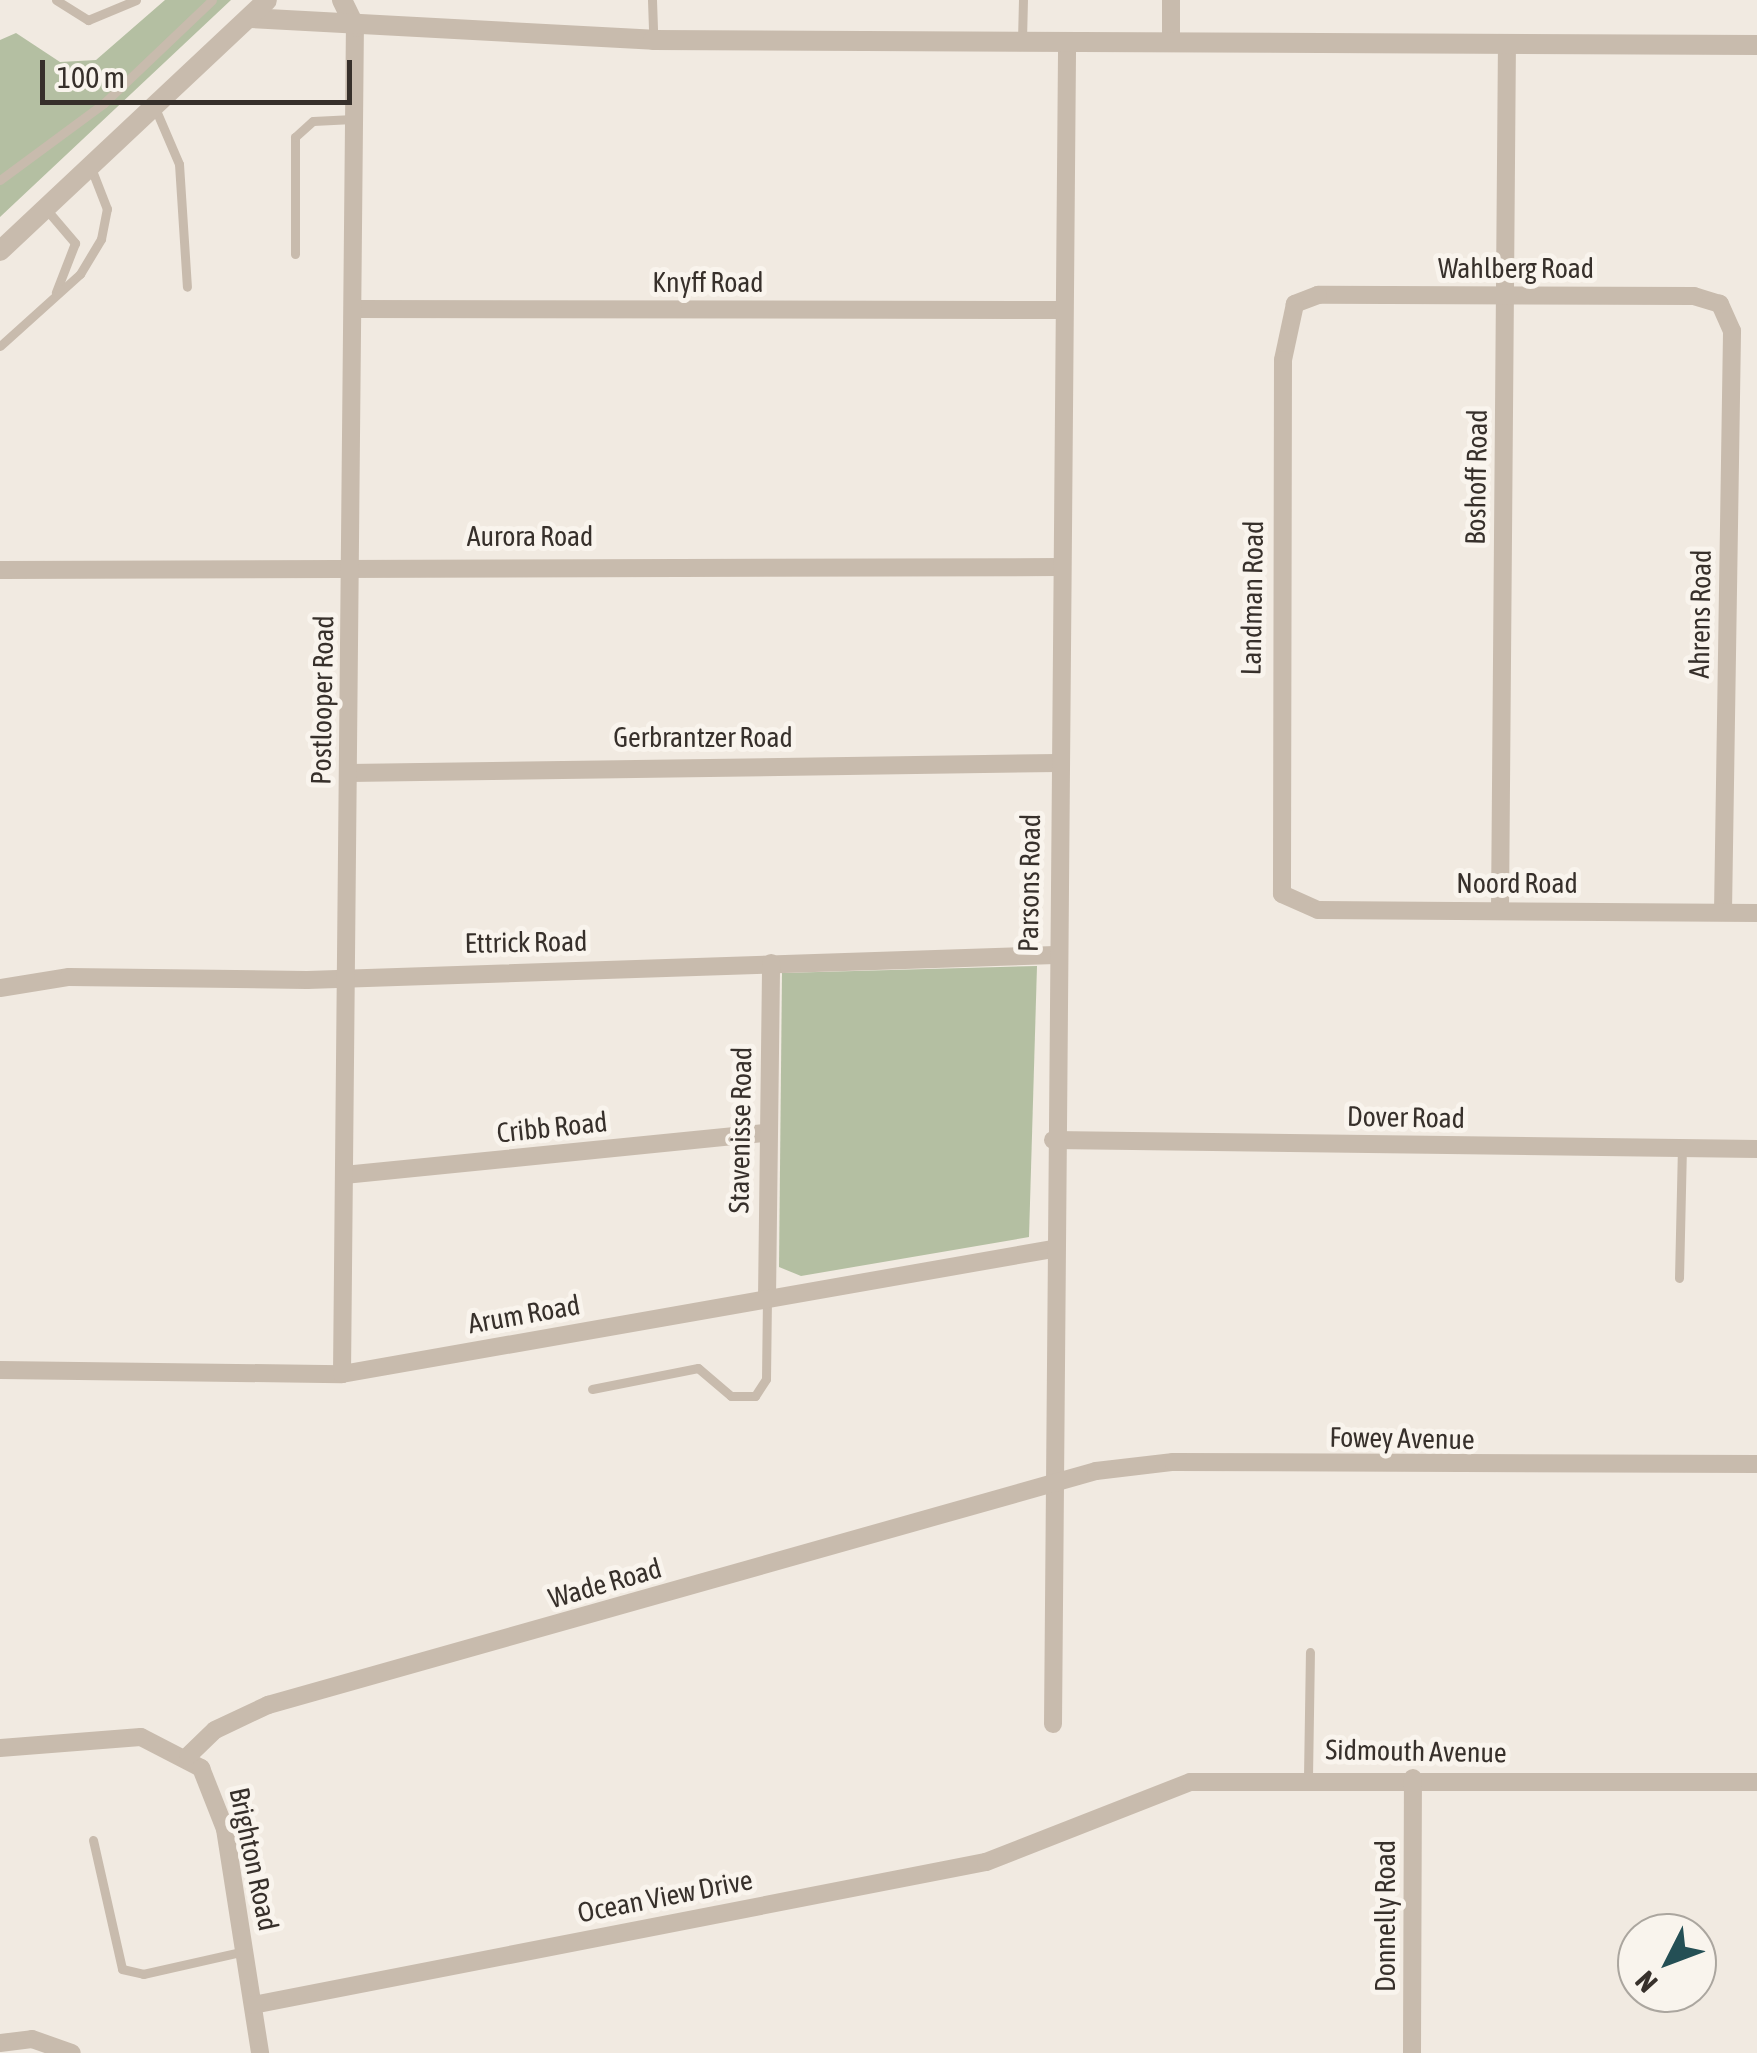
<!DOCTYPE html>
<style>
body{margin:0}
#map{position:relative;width:1757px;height:2053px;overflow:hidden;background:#f1eae1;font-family:"Asap Condensed",sans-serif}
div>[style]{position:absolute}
.green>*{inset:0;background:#b4bfa2}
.service>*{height:9px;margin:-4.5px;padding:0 4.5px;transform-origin:4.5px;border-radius:4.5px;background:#c8bbad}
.minor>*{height:18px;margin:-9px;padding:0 9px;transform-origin:9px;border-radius:9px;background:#c8bbad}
.tertiary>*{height:20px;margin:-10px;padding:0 10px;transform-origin:10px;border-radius:10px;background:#c8bbad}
span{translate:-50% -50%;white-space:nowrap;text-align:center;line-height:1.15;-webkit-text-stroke:10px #f9f4ed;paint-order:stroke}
.street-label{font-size:28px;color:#37302b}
.north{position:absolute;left:1617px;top:1913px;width:100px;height:100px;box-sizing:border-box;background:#f9f4ed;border:2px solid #aba69f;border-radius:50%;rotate:228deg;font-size:28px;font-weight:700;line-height:40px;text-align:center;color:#37302b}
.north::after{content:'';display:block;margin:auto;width:35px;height:45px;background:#244f55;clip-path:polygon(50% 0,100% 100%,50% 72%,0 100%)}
.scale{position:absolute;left:40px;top:60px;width:312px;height:45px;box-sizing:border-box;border:5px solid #37302b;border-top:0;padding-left:12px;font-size:30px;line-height:35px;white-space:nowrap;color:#37302b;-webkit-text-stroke:8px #f9f4ed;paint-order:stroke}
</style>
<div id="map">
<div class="green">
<div style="clip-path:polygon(165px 0,231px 0,0 217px,0 40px,16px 33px,60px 62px,96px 60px)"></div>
<div style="clip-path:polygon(1037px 966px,1029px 1237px,801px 1276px,779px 1267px,782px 973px)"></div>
</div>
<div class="service">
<div style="left:56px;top:0;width:38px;rotate:32deg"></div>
<div style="left:88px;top:20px;width:52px;rotate:-22.6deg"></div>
<div style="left:652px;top:0;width:37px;rotate:88deg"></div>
<div style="left:1022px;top:40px;width:40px;rotate:-88.6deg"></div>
<div style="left:155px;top:108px;width:61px;rotate:66.8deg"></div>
<div style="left:179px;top:164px;width:123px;rotate:86.3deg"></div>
<div style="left:0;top:180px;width:129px;rotate:-36.5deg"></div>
<div style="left:104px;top:103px;width:149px;rotate:-43.6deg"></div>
<div style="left:46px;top:209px;width:45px;rotate:49.5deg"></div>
<div style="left:75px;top:243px;width:53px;rotate:111.2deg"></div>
<div style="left:295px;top:254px;width:117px;rotate:-90deg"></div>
<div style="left:295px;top:137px;width:24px;rotate:-42deg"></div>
<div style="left:313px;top:121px;width:40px;rotate:-2.9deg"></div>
<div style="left:0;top:346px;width:108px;rotate:-42deg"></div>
<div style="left:80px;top:274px;width:41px;rotate:-59deg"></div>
<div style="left:101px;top:239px;width:31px;rotate:-79deg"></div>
<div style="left:107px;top:209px;width:44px;rotate:-111.3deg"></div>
<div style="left:1679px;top:1278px;width:130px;rotate:-88.7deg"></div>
<div style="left:592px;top:1389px;width:108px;rotate:-11.2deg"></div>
<div style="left:698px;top:1368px;width:43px;rotate:40.3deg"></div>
<div style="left:731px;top:1396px;width:24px"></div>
<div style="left:755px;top:1396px;width:20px;rotate:-57deg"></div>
<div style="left:766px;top:1379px;width:80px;rotate:-89.3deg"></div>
<div style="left:1308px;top:1777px;width:125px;rotate:-89.1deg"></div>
<div style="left:93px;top:1840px;width:132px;rotate:77.3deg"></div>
<div style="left:122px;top:1969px;width:22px;rotate:13deg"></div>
<div style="left:143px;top:1974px;width:105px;rotate:-12.7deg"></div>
</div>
<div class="minor">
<div style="left:1171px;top:43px;width:43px;rotate:-90deg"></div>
<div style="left:353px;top:309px;width:711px;rotate:0.08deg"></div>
<div style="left:0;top:570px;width:1060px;rotate:-0.16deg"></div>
<div style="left:349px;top:773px;width:709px;rotate:-0.81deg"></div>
<div style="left:1500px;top:910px;width:865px;rotate:-89.54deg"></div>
<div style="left:1723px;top:912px;width:581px;rotate:-89.11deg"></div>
<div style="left:1732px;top:331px;width:30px;rotate:-114deg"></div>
<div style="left:1720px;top:304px;width:27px;rotate:-163deg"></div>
<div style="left:1694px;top:296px;width:376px;rotate:-179.8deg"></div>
<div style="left:1318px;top:295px;width:25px;rotate:159deg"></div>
<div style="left:1295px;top:304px;width:57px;rotate:102.1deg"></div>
<div style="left:1283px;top:360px;width:534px;rotate:90.11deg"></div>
<div style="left:1282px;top:894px;width:39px;rotate:24deg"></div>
<div style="left:1318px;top:910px;width:439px;rotate:0.4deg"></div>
<div style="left:0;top:988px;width:70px;rotate:-9.1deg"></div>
<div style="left:69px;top:977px;width:238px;rotate:0.7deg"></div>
<div style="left:307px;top:980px;width:749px;rotate:-1.91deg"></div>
<div style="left:1053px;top:1140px;width:704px;rotate:0.73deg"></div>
<div style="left:344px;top:1175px;width:423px;rotate:-5.7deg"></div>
<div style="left:767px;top:1298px;width:335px;rotate:-89.3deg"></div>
<div style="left:0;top:1370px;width:342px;rotate:0.7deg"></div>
<div style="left:342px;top:1374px;width:721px;rotate:-9.98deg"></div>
<div style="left:342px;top:1374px;width:1347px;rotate:-89.45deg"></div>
<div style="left:1053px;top:1724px;width:1681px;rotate:-89.52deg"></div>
<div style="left:0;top:1748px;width:141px;rotate:-4.5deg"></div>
<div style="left:141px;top:1737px;width:68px;rotate:27.3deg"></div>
<div style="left:201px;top:1768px;width:66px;rotate:68.5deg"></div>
<div style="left:225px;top:1829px;width:227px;rotate:81.1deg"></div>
<div style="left:188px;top:1756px;width:37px;rotate:-44deg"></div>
<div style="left:215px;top:1730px;width:59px;rotate:-25.3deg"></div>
<div style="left:268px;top:1705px;width:860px;rotate:-15.78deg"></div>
<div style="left:1096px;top:1471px;width:78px;rotate:-6.7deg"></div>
<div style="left:1173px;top:1462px;width:584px;rotate:0.2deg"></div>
<div style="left:253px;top:2005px;width:747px;rotate:-11.04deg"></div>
<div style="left:986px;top:1862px;width:219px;rotate:-21.4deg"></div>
<div style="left:1190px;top:1782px;width:567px"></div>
<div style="left:0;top:2043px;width:32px;rotate:-7deg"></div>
<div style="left:32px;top:2039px;width:42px;rotate:19.3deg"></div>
<div style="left:1412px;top:2053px;width:275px;rotate:-89.8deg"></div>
</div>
<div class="tertiary">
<div style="left:342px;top:0;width:30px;rotate:64deg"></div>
<div style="left:251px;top:18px;width:403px;rotate:3.1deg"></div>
<div style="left:653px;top:40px;width:1104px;rotate:0.26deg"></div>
<div style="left:0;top:251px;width:366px;rotate:-43.2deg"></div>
</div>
<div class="street-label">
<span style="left:1516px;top:268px">Wahlberg Road</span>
<span style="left:708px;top:282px">Knyff Road</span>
<span style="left:1476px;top:477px;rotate:-89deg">Boshoff Road</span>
<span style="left:530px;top:536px">Aurora Road</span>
<span style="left:1252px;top:598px;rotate:-89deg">Landman Road</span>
<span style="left:1700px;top:614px;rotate:-89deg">Ahrens Road</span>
<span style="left:322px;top:700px;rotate:-89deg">Postlooper Road</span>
<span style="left:703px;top:737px">Gerbrantzer Road</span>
<span style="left:1029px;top:883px;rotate:-89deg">Parsons Road</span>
<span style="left:1517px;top:883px">Noord Road</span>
<span style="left:526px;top:942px;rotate:-1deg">Ettrick Road</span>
<span style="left:1406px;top:1117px;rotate:1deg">Dover Road</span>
<span style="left:552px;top:1127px;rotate:-6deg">Cribb Road</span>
<span style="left:740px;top:1130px;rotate:-89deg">Stavenisse Road</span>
<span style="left:524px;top:1314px;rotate:-10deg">Arum Road</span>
<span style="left:1402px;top:1438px;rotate:1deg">Fowey Avenue</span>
<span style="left:605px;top:1583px;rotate:-16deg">Wade Road</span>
<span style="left:1416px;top:1751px;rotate:1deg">Sidmouth Avenue</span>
<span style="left:254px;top:1859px;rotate:78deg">Brighton Road</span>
<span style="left:665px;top:1896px;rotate:-11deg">Ocean View Drive</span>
<span style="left:1385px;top:1916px;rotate:-90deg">Donnelly Road</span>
</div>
<div class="north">N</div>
<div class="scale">100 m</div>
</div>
